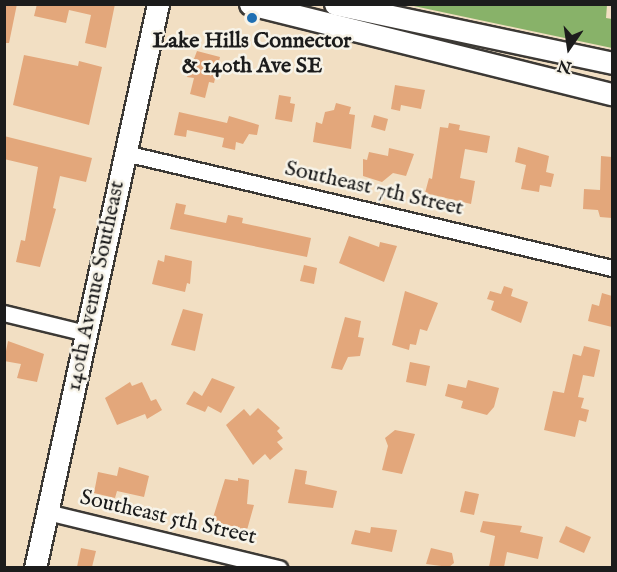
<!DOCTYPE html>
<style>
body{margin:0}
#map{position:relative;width:617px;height:572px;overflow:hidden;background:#f2dfc3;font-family:"IM FELL English",serif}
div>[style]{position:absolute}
.forest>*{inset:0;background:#88b269}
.building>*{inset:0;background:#e3a77b}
.roads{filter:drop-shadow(2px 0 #3c3935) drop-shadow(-2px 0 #3c3935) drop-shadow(0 2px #3c3935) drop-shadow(0 -2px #3c3935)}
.street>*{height:15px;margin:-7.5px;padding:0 7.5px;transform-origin:7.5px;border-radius:7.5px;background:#fff}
.secondary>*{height:21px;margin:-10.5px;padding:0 10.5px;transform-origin:10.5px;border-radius:10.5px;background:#fff}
.dots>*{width:16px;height:16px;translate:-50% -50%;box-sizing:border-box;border:3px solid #f7f3e8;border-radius:50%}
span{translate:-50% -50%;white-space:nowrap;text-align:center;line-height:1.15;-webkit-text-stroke:5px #f7f3e8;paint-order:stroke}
.poi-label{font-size:22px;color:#1c1c1c;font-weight:700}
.street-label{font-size:22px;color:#1c1c1c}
.frame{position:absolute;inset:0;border:6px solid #1c1c1c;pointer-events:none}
.north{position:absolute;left:539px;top:18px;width:60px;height:60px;-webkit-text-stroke:4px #f7f3e8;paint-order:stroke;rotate:193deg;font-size:16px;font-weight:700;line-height:24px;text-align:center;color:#1c1c1c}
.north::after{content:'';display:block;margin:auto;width:21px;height:27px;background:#1c1c1c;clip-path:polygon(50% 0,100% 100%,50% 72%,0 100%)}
</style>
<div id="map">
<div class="forest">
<div style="clip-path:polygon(409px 5px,607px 5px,606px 18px,612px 19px,612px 48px)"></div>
</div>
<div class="building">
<div style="clip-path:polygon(4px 4px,17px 4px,9px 43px,4px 43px)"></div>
<div style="clip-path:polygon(37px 4px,115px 4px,106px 48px,85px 43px,91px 15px,69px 10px,66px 23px,34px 16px)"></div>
<div style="clip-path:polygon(197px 51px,220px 57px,214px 83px,209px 82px,205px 98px,190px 94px,194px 78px,187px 77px)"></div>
<div style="clip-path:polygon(24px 55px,78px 66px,79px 61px,102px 67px,89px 125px,13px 105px)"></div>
<div style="clip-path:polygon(395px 85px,425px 90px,421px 109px,401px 105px,400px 111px,391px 109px)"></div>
<div style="clip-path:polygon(279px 95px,291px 97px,290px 103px,295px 104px,292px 122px,275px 119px)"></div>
<div style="clip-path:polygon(336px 103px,351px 107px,349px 114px,355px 115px,351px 149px,313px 142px,316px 122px,322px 124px,325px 112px,334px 110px)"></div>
<div style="clip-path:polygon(179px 112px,227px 123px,229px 116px,259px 125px,257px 135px,249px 134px,243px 144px,236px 142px,235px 150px,222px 147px,224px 138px,187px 130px,186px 137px,174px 135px)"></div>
<div style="clip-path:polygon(374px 115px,388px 119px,385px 131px,371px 127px)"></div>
<div style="clip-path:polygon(449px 123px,460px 125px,459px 130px,490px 136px,487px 153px,465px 149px,460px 178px,475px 181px,471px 204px,425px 193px,429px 178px,432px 179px,440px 127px,448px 128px)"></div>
<div style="clip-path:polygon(4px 136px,92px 158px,86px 182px,60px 176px,53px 208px,56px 209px,40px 267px,16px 262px,21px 240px,25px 241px,38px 167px,4px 159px)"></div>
<div style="clip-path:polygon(518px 147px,549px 156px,546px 172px,554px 174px,551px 187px,540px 185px,539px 192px,521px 189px,526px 165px,515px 162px)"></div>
<div style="clip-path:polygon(389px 148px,414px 154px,406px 176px,393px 173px,382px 182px,363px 176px,363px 159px,367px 160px,369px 152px,388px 156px)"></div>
<div style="clip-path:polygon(601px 156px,612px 157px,612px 218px,600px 217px,598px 210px,583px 209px,584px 189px,600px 190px)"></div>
<div style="clip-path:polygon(176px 203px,186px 205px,184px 214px,226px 223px,228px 215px,243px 218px,242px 223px,311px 238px,307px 257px,170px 229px)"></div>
<div style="clip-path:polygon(349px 236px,379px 247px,380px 242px,397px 246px,384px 282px,339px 263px)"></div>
<div style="clip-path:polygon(165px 255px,192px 261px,190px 284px,187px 283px,185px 292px,152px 284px,158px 260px,164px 262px)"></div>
<div style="clip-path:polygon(304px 265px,317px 268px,314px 284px,300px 281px)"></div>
<div style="clip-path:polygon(504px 286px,513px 289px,511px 296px,528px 302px,521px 323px,491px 310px,494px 301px,487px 299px,490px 291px,501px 294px)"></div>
<div style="clip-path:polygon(405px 291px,438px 303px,427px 331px,420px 329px,416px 345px,410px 344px,409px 350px,392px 345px)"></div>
<div style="clip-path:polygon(602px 293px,612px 296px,612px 327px,588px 321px,592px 304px,599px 306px)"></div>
<div style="clip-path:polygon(183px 309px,203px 314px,195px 351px,171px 345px)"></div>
<div style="clip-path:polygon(345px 317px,361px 321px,358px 337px,364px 338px,360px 356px,348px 357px,342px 370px,331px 368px)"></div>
<div style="clip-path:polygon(8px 341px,44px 354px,37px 382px,17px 378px,21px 364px,4px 361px)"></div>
<div style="clip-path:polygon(584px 346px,600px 350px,594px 377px,583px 375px,578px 397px,584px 398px,581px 408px,589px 410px,586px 422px,579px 420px,575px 437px,544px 430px,553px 391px,564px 393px,573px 354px,581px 356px)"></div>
<div style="clip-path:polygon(410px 362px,430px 366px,426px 386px,406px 382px)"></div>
<div style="clip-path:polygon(212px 378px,235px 387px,221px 413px,208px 406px,205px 412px,186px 404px,194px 391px,202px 396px)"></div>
<div style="clip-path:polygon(468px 380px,499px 388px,494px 407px,487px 415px,461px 408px,463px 401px,445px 396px,448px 384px,466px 388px)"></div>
<div style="clip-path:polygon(130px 382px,132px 386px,142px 382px,151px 401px,156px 399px,162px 410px,147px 419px,145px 414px,117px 425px,105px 398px)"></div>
<div style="clip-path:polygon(258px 408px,280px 428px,277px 431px,283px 438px,277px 442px,283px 449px,270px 460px,265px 454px,253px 465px,226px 425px,244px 409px,250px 416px)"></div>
<div style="clip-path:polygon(395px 430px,415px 434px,402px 474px,382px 470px,388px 446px,385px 438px)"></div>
<div style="clip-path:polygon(119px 467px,149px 476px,144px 497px,117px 491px,115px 498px,94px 493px,98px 472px,117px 476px)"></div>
<div style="clip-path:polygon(295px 469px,307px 471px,305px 484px,337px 491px,333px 508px,288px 503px)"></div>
<div style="clip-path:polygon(238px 478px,249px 480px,247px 504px,254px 505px,247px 530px,212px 521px,225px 479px,238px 481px)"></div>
<div style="clip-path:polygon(465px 491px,479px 494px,474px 515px,460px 512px)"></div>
<div style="clip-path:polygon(483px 521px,522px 526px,520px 532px,543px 537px,538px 559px,507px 552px,504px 567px,489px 567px,495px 536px,480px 532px)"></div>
<div style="clip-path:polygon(566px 526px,591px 537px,584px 553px,559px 542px)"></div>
<div style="clip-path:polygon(371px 527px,397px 530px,392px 552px,351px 544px,355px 530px,370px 533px)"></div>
<div style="clip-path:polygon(81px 548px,96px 551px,92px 567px,77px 567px)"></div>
<div style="clip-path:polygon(431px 548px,452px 553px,454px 563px,449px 567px,426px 564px)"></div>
</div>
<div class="roads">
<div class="street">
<div style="left:125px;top:153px;width:500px;rotate:13.29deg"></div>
<div style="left:4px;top:313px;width:84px;rotate:13.7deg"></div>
<div style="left:47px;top:512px;width:239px;rotate:13.6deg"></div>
</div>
<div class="secondary">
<div style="left:250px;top:4px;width:373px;rotate:14deg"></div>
<div style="left:335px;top:4px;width:283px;rotate:12deg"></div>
<div style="left:35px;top:568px;width:577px;rotate:-77.7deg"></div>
</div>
</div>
<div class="dots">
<div style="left:252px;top:18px;background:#1f6fb2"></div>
</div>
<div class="poi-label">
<span style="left:252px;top:54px">Lake Hills Connector<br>&amp; 140th Ave SE</span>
</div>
<div class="street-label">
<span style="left:374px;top:189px;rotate:13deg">Southeast 7th Street</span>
<span style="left:96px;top:286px;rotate:-78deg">140th Avenue Southeast</span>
<span style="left:168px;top:518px;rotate:13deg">Southeast 5th Street</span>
</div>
<div class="frame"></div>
<div class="north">N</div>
</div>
